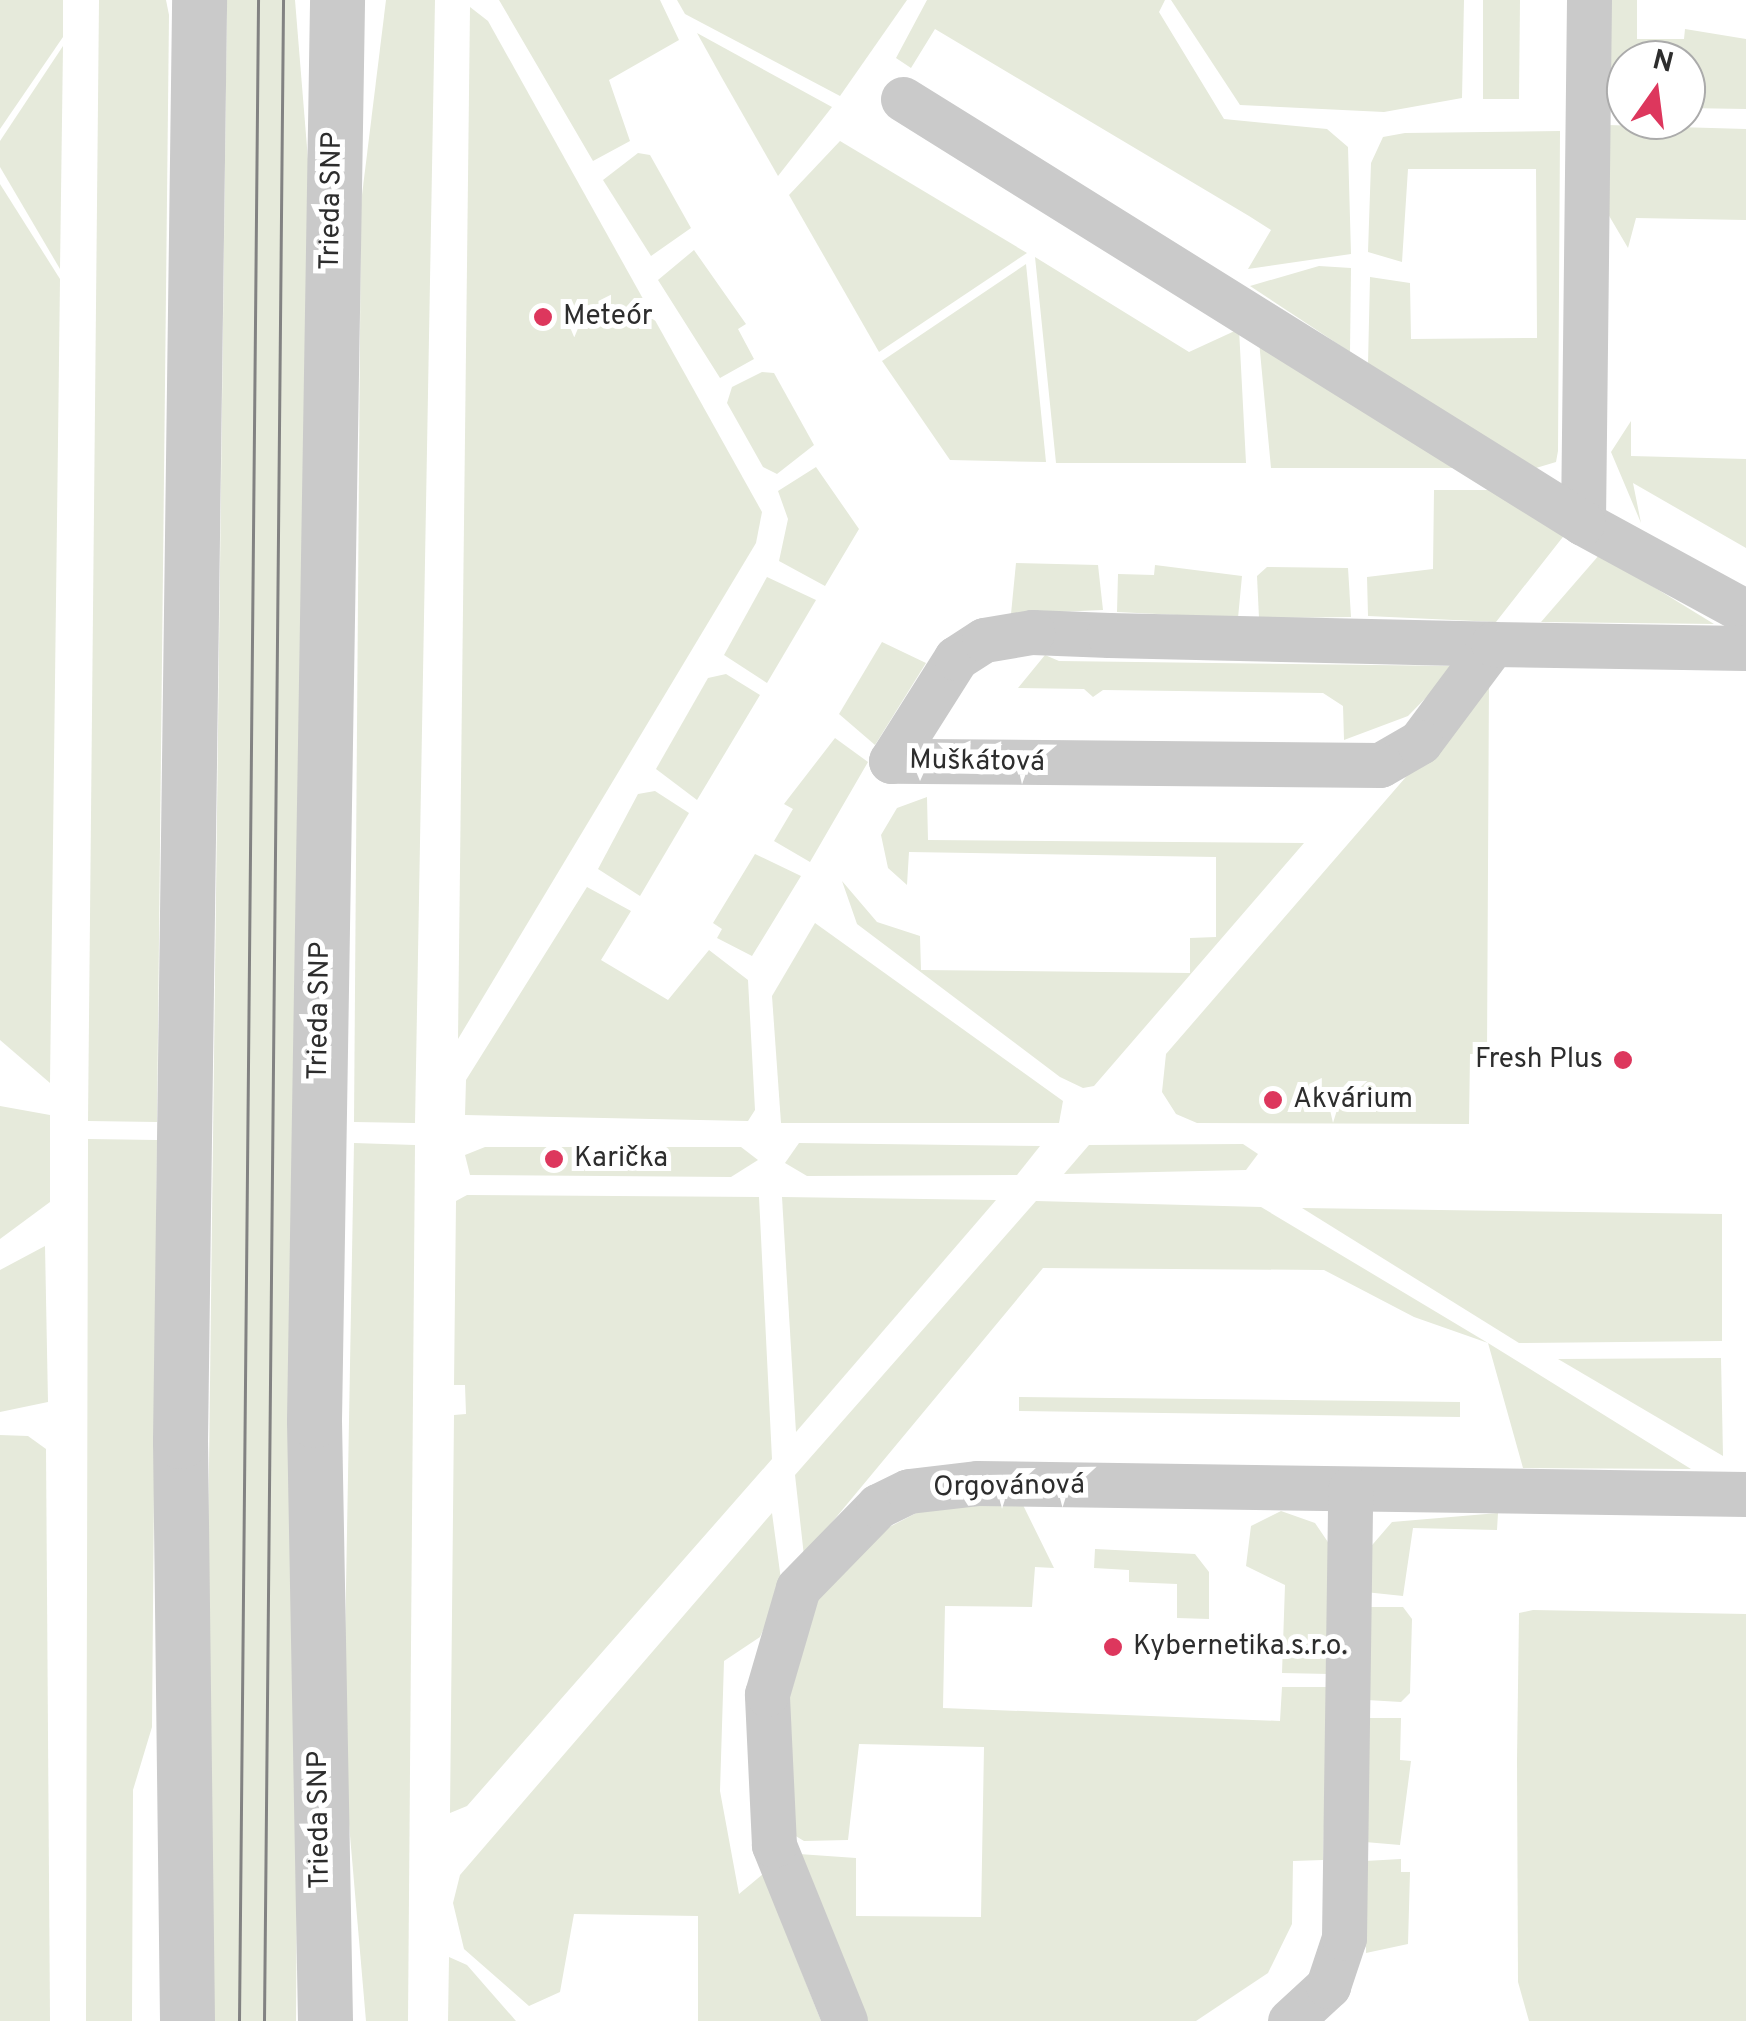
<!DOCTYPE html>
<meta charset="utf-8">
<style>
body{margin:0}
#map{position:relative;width:1746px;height:2021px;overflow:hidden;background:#fff;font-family:Overpass,sans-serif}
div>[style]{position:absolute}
.green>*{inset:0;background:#e6eadb}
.minor>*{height:45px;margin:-22.5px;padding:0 22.5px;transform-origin:22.5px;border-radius:22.5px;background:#cacaca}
.tertiary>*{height:55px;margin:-27.5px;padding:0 27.5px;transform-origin:27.5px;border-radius:27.5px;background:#cacaca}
.tram>*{height:2.5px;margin:-1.25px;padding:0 1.25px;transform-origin:1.25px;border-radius:1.25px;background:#828282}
.dots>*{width:28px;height:28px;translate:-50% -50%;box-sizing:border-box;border:5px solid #fff;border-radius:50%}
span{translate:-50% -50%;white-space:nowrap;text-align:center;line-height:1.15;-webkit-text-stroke:10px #fff;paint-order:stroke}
.street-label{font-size:28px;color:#2d2d2d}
.poi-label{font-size:28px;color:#2d2d2d}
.left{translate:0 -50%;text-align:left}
.right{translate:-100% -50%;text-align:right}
.north{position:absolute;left:1606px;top:40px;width:100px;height:100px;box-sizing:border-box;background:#fff;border:2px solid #ababab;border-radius:50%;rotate:14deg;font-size:28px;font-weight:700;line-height:40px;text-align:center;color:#2d2d2d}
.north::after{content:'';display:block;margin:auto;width:35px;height:45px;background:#dd375d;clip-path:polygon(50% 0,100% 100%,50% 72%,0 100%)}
</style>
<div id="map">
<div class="green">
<div style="clip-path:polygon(0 0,63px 0,63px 37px,0 129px)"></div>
<div style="clip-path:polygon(99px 0,166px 0,169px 15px,157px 1122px,88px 1121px)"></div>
<div style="clip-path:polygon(227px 0,295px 0,309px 172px,296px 2021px,214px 2021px,208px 1547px)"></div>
<div style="clip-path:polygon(386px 0,435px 0,415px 1123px,354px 1122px,361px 203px)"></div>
<div style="clip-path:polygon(499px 0,660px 0,679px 40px,609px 80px,630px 141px,593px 161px)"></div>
<div style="clip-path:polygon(677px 0,907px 0,840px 96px,685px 14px)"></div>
<div style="clip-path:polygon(927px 0,1165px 0,1159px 12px,1224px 119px,1327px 129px,1348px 147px,1351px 254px,1248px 269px,1271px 230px,1249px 216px,935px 29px,911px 68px,896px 58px)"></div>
<div style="clip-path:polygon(1171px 0,1464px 0,1462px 98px,1384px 112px,1240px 105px)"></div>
<div style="clip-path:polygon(1483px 0,1520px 0,1519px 99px,1483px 99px)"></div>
<div style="clip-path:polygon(1605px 0,1637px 0,1637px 39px,1684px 39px,1685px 29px,1746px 39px,1746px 109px,1686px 108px,1686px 60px,1626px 60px,1626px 106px,1605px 106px)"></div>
<div style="clip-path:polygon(470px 7px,488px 21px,762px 512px,756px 543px,458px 1039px)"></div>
<div style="clip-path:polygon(697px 33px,832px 107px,778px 176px,722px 78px)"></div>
<div style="clip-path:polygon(63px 46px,60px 269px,0 167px,0 141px)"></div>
<div style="clip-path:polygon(1608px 125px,1746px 129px,1746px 220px,1636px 218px,1628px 248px,1608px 214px)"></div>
<div style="clip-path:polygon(1560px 131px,1558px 451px,1556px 462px,1536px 468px,1368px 364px,1370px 277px,1410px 283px,1411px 339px,1537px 338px,1536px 169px,1408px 169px,1402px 262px,1368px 252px,1371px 163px,1383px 137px,1405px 133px)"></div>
<div style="clip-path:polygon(840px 141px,1027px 253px,879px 352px,789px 195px)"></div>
<div style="clip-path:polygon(638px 153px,650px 155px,691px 228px,651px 256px,603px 180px)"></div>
<div style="clip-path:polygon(0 184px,60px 279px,50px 1083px,0 1040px)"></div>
<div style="clip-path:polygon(694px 250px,746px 324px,738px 329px,754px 359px,720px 378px,658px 280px)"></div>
<div style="clip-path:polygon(1035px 257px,1189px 352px,1239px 329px,1246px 463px,1056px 463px)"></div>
<div style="clip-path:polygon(1026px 264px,1046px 462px,950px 460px,882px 361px)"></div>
<div style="clip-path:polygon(1319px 266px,1351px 268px,1350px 352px,1250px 286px)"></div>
<div style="clip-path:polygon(1259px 341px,1465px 468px,1271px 468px)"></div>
<div style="clip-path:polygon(762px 372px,774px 373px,814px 445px,777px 474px,763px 467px,727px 403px,732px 387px)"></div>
<div style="clip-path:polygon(1631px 421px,1631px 456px,1746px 459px,1746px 548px,1633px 483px,1641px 523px,1611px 452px)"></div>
<div style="clip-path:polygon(816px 467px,859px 529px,825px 586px,779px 561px,788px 519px,778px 491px)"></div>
<div style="clip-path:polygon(1434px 490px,1500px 490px,1566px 533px,1496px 622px,1368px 616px,1367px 577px,1433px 569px)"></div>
<div style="clip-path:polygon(1600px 554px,1714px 624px,1541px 622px)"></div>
<div style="clip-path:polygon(1016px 563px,1098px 565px,1103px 610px,1011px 614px)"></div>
<div style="clip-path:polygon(1155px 565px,1242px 576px,1238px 618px,1117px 612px,1118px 574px,1154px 575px)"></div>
<div style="clip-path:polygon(1267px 567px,1348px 568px,1351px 617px,1259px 618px,1257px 576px)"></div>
<div style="clip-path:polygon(767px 577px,816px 600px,767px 683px,724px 655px)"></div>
<div style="clip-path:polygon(882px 642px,926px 663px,875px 745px,839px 714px)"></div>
<div style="clip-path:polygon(1045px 655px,1059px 661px,1457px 666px,1408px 716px,1344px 740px,1343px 706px,1323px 693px,1103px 690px,1093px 697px,1084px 689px,1018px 688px)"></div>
<div style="clip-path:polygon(726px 674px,760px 695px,697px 800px,656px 769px,708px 678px)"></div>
<div style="clip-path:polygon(1489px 681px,1487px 1054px,1470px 1054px,1469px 1124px,1197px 1123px,1176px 1114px,1162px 1092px,1166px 1054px)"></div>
<div style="clip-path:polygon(835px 738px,868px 762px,810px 862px,774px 841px,793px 809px,784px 804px)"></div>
<div style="clip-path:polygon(655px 791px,689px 813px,640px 896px,598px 869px,638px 794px)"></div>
<div style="clip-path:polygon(927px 797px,928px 840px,1304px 843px,1094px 1086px,1083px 1088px,1060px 1077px,857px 924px,842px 881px,877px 922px,920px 936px,921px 970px,1190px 973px,1190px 938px,1216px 937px,1216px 857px,909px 852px,907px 885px,888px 868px,881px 835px,897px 808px)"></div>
<div style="clip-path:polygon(755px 854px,801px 876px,752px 956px,717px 938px,722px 929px,713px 923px)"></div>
<div style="clip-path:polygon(587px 887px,631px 911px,601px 960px,668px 1000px,709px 950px,748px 980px,755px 1110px,748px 1121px,465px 1115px,466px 1080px)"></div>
<div style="clip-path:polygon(815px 923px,1063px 1101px,1059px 1123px,781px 1123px,772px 996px)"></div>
<div style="clip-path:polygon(0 1106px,50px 1115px,50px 1202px,0 1239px)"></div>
<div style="clip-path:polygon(88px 1139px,157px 1140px,152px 1727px,133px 1790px,132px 2021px,86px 2021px)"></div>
<div style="clip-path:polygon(354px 1143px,415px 1145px,408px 2021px,366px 2021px,343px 1754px)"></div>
<div style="clip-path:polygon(799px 1143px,1040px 1146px,1017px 1175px,807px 1176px,785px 1163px)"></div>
<div style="clip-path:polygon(1243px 1144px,1258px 1154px,1246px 1170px,1064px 1174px,1089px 1145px)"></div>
<div style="clip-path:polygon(485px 1147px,741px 1147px,758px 1160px,731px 1177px,470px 1175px,465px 1155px)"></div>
<div style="clip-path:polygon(467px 1195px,759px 1197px,772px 1459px,467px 1806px,450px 1813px,454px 1415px,466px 1414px,465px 1385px,454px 1385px,456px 1201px)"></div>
<div style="clip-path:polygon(782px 1197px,996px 1200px,796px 1432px)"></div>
<div style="clip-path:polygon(1036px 1201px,1261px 1207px,1488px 1343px,1691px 1469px,1523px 1468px,1488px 1343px,1414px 1317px,1324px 1270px,1043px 1268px,804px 1556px,795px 1475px)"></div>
<div style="clip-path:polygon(1302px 1208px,1722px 1214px,1722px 1341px,1519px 1343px)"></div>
<div style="clip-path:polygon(45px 1246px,48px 1402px,0 1412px,0 1270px)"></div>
<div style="clip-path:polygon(1721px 1358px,1723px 1456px,1558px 1359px)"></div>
<div style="clip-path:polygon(1019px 1397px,1460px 1402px,1460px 1417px,1019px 1411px)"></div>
<div style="clip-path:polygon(0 1435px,28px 1436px,46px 1449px,50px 2021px,0 2021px)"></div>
<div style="clip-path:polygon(1022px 1503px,1054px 1568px,1035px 1567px,1032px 1607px,945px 1606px,943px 1708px,1280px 1721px,1282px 1687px,1328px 1687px,1323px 1860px,1293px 1861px,1292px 1924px,1268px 1973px,1196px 2021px,863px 2021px,799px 1854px,856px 1858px,856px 1916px,981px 1917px,984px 1747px,859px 1744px,848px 1840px,804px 1841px,794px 1835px,787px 1706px,819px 1595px,870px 1537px,930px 1506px)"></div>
<div style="clip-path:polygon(1281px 1511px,1315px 1523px,1332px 1548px,1329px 1674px,1282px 1673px,1285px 1585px,1246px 1566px,1251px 1526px)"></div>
<div style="clip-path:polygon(772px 1513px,782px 1587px,760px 1637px,724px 1661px,720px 1791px,739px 1894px,763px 1874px,821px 2021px,698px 2021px,698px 1916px,574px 1914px,560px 1992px,529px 2006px,464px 1949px,453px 1903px,460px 1875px)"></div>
<div style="clip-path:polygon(1498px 1513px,1497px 1530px,1413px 1528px,1403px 1596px,1365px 1592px,1367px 1551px,1392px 1522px)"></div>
<div style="clip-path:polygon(1095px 1549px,1195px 1554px,1209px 1572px,1209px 1619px,1177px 1618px,1177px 1584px,1129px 1582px,1129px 1570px,1094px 1568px)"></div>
<div style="clip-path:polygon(1368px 1607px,1403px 1607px,1412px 1619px,1410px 1693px,1401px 1702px,1367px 1700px)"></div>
<div style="clip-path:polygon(1533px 1610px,1746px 1614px,1746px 2021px,1529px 2021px,1518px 1982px,1517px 1760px,1519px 1613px)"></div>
<div style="clip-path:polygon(1367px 1718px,1401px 1718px,1400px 1760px,1411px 1761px,1400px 1845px,1365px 1842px)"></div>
<div style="clip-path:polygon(1401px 1859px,1401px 1872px,1410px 1872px,1408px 1944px,1366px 1953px,1365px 1861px)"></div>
<div style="clip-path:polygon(449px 1957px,467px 1965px,516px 2021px,448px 2021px)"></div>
</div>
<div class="minor">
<div style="left:1589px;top:0;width:523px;rotate:90.66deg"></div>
<div style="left:1583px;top:523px;width:186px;rotate:28.6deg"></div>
<div style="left:903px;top:99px;width:801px;rotate:31.94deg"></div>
<div style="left:1032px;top:632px;width:77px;rotate:2.2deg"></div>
<div style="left:1109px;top:635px;width:384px;rotate:1.3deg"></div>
<div style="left:1493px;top:644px;width:122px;rotate:126.7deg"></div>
<div style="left:1420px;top:742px;width:46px;rotate:150.1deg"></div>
<div style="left:1380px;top:765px;width:489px;rotate:-179.5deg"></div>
<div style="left:891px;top:761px;width:122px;rotate:-57.7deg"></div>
<div style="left:956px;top:658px;width:33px;rotate:-33deg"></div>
<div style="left:984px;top:640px;width:49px;rotate:-9.5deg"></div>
<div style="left:1493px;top:644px;width:253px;rotate:0.9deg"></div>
<div style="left:845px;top:2021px;width:190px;rotate:-112deg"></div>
<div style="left:774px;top:1845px;width:151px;rotate:-92.7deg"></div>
<div style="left:767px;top:1694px;width:110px;rotate:-73.7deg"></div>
<div style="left:798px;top:1588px;width:115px;rotate:-45.7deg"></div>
<div style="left:878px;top:1506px;width:34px;rotate:-26deg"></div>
<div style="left:909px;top:1491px;width:68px;rotate:-6.7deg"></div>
<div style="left:977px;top:1483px;width:769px;rotate:0.82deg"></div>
<div style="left:1290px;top:2021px;width:52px;rotate:-42.6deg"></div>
<div style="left:1328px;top:1986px;width:51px;rotate:-71.6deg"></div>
<div style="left:1344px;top:1938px;width:449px;rotate:-89.2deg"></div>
</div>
<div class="tertiary">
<div style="left:187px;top:2021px;width:580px;rotate:-90.69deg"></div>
<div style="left:180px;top:1441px;width:1441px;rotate:-89.24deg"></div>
<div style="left:325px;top:2021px;width:601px;rotate:-91.05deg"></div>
<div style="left:314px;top:1420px;width:1420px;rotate:-89.07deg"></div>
</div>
<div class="tram">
<div style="left:239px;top:2021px;width:2021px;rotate:-89.46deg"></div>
<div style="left:264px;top:2021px;width:2021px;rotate:-89.46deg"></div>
</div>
<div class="dots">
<div style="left:543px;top:317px;background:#dd375d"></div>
<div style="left:1623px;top:1060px;background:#dd375d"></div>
<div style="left:1273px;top:1100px;background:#dd375d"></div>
<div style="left:554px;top:1159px;background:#dd375d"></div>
<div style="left:1113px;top:1647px;background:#dd375d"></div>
</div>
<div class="street-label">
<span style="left:332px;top:201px;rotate:-89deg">Trieda SNP</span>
<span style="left:977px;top:762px;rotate:1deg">Muškátová</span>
<span style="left:320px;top:1011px;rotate:-89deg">Trieda SNP</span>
<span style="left:1009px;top:1487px;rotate:-1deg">Orgovánová</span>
<span style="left:320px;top:1820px;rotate:-91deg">Trieda SNP</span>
</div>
<div class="poi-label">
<span class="left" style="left:563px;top:317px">Meteór</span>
<span class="right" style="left:1603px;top:1060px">Fresh Plus</span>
<span class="left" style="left:1293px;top:1100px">Akvárium</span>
<span class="left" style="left:574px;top:1159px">Karička</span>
<span class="left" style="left:1133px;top:1647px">Kybernetika.s.r.o.</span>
</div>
<div class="north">N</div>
</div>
